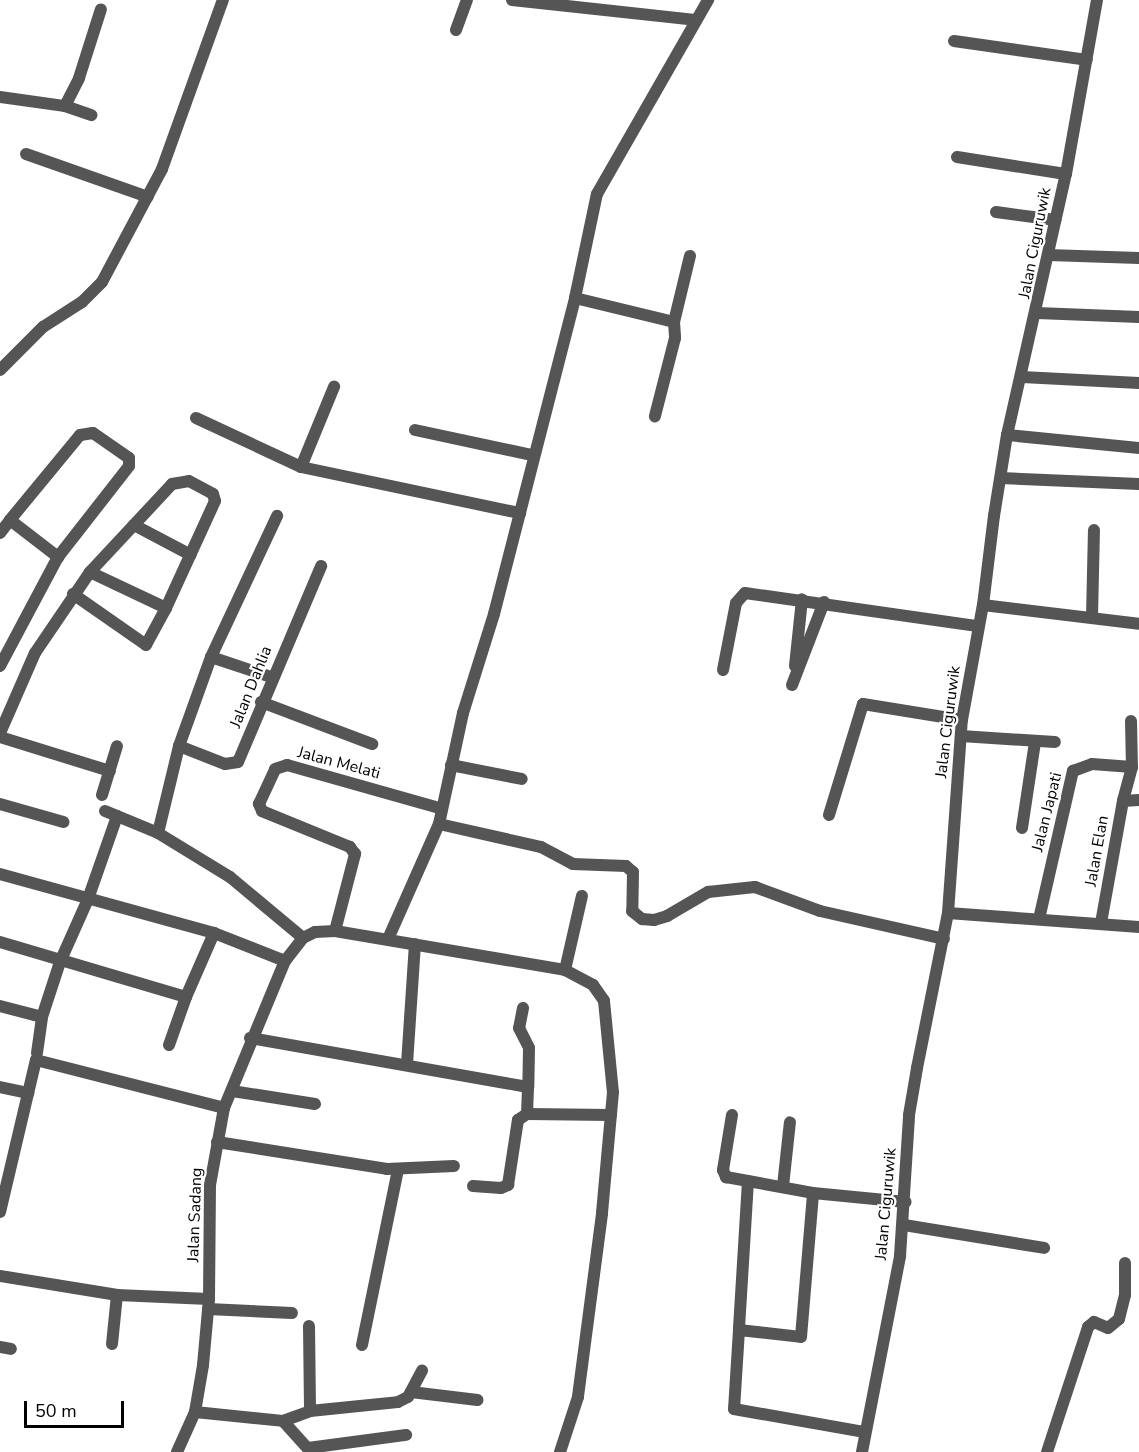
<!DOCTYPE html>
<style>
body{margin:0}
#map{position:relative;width:1139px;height:1452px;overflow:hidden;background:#fff;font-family:"Nunito Sans",sans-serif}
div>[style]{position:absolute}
.minor>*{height:12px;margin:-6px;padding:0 6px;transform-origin:6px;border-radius:6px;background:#555}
span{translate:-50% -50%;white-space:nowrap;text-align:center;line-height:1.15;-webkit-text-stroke:4.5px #fff;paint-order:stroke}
.street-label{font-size:16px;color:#000}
.scale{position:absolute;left:24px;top:1401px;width:100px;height:27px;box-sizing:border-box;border:3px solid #000;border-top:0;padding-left:8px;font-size:18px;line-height:21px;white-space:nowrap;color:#000;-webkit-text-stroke:4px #fff;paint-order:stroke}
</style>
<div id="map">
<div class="minor">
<div style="left:512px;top:0;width:184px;rotate:6.2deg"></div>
<div style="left:456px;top:30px;width:32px;rotate:-70deg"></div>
<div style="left:954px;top:41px;width:134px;rotate:8.1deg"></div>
<div style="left:0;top:97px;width:66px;rotate:7.9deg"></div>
<div style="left:65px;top:106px;width:31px;rotate:-63deg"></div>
<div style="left:79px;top:78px;width:72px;rotate:-72.3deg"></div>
<div style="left:65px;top:106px;width:28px;rotate:19deg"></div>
<div style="left:26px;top:154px;width:129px;rotate:19.4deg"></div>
<div style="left:957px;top:157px;width:110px;rotate:8.9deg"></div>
<div style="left:996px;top:212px;width:60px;rotate:7.7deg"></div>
<div style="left:1048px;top:255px;width:91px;rotate:1.9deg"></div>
<div style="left:575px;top:298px;width:102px;rotate:13.6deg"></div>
<div style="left:674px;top:322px;width:16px;rotate:86deg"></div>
<div style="left:675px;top:338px;width:81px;rotate:104.4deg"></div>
<div style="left:1037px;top:313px;width:102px;rotate:2.2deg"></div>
<div style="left:674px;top:322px;width:68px;rotate:-76.4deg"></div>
<div style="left:0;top:370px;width:61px;rotate:-45deg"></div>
<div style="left:43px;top:327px;width:46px;rotate:-32.7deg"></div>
<div style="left:82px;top:302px;width:28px;rotate:-45deg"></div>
<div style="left:102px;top:282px;width:128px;rotate:-62deg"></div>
<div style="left:162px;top:169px;width:180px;rotate:-70.2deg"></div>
<div style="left:1022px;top:377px;width:117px;rotate:2.9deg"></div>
<div style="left:196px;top:418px;width:116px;rotate:25deg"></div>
<div style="left:301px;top:467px;width:224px;rotate:11.9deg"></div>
<div style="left:415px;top:430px;width:120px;rotate:12.1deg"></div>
<div style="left:1007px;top:435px;width:133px;rotate:5.6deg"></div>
<div style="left:301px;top:467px;width:87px;rotate:-67.6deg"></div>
<div style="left:1001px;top:478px;width:138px;rotate:2.5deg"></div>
<div style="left:134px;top:525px;width:64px;rotate:27.8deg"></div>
<div style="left:0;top:533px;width:16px;rotate:-52deg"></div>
<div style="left:10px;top:520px;width:61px;rotate:37.6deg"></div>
<div style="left:73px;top:594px;width:89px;rotate:34.9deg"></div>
<div style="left:146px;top:645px;width:42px;rotate:-61.6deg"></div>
<div style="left:983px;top:605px;width:157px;rotate:6.9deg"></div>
<div style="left:1092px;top:617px;width:87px;rotate:-88.7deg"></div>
<div style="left:211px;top:657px;width:63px;rotate:18.4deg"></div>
<div style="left:0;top:666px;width:123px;rotate:-62deg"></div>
<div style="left:58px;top:557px;width:115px;rotate:-52deg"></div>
<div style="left:129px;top:466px;width:8px;rotate:-90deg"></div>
<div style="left:129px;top:458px;width:44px;rotate:-145.2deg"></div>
<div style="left:93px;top:433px;width:13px;rotate:171deg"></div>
<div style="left:80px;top:435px;width:110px;rotate:129.5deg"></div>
<div style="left:795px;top:666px;width:67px;rotate:-84deg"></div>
<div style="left:723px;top:670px;width:68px;rotate:-79deg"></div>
<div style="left:736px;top:603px;width:13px;rotate:-48deg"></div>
<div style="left:745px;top:593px;width:235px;rotate:8.1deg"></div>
<div style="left:792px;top:685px;width:89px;rotate:-68.9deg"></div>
<div style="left:261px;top:702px;width:119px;rotate:20.7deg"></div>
<div style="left:1131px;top:721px;width:46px;rotate:88.8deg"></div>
<div style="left:0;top:733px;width:87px;rotate:-66.4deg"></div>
<div style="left:35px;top:653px;width:98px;rotate:-55.8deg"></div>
<div style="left:90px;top:572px;width:120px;rotate:-47deg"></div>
<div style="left:172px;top:484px;width:17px;rotate:-10deg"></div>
<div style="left:189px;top:481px;width:27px;rotate:28deg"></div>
<div style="left:213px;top:494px;width:7px;rotate:74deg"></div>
<div style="left:215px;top:501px;width:118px;rotate:114.6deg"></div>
<div style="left:166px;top:608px;width:84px;rotate:-154.7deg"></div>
<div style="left:961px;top:736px;width:94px;rotate:3.7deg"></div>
<div style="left:0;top:737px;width:115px;rotate:17.2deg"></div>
<div style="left:179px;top:746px;width:49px;rotate:21.4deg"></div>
<div style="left:225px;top:764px;width:13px;rotate:-9deg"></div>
<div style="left:238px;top:762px;width:213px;rotate:-67deg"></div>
<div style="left:451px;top:765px;width:72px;rotate:11.2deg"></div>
<div style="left:102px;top:795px;width:51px;rotate:-73deg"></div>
<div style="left:0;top:804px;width:66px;rotate:15.9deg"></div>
<div style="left:105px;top:811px;width:57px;rotate:22.5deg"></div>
<div style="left:158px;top:833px;width:84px;rotate:31.4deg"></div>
<div style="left:230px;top:877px;width:95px;rotate:39.9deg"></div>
<div style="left:829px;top:815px;width:116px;rotate:-73deg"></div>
<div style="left:863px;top:704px;width:100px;rotate:9.2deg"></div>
<div style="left:439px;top:824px;width:105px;rotate:12.7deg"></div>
<div style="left:541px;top:847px;width:36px;rotate:28deg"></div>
<div style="left:573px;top:864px;width:53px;rotate:2.2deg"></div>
<div style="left:626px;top:866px;width:9px;rotate:41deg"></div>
<div style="left:633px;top:872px;width:39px;rotate:91deg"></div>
<div style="left:632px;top:911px;width:13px;rotate:39deg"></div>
<div style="left:642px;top:919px;width:12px;rotate:5deg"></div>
<div style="left:654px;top:920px;width:14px;rotate:-17deg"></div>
<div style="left:667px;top:916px;width:48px;rotate:-30.3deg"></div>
<div style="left:708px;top:892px;width:47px;rotate:-6.1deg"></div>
<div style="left:755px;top:887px;width:69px;rotate:20.3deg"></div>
<div style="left:820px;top:911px;width:127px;rotate:12.7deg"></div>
<div style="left:1022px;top:828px;width:87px;rotate:-81.4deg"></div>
<div style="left:158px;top:833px;width:89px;rotate:-76.4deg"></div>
<div style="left:179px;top:746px;width:95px;rotate:-70.2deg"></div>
<div style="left:211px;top:657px;width:156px;rotate:-64.9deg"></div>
<div style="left:0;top:874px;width:222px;rotate:15.4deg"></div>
<div style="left:214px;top:933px;width:76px;rotate:21.5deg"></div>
<div style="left:948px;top:913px;width:192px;rotate:4.2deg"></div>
<div style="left:1039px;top:919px;width:152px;rotate:-77.1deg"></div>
<div style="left:1073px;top:771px;width:20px;rotate:-20deg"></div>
<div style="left:1092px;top:764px;width:40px;rotate:4.3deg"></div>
<div style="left:1132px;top:767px;width:35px;rotate:105deg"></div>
<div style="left:1101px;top:923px;width:124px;rotate:-79.8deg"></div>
<div style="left:1123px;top:801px;width:16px;rotate:-4deg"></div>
<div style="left:335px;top:931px;width:80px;rotate:-75.4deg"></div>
<div style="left:355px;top:854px;width:9px;rotate:-126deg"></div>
<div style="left:350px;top:847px;width:95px;rotate:-157.8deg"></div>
<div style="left:262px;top:811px;width:8px;rotate:-113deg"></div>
<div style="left:259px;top:804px;width:38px;rotate:-65deg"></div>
<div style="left:275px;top:769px;width:13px;rotate:-18deg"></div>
<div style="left:287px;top:765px;width:161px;rotate:15.8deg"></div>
<div style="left:388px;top:939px;width:126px;rotate:-66.1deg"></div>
<div style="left:439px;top:824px;width:114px;rotate:-77.8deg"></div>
<div style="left:463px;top:713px;width:104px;rotate:-72.6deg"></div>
<div style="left:494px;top:614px;width:326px;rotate:-75.6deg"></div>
<div style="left:575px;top:298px;width:106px;rotate:-78.1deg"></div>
<div style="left:597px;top:194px;width:224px;rotate:-60.2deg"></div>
<div style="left:0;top:942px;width:194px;rotate:16.5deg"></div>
<div style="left:186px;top:997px;width:70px;rotate:-66.4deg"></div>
<div style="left:565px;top:970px;width:76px;rotate:-77.1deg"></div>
<div style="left:0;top:1006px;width:43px;rotate:14.7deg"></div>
<div style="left:523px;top:1008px;width:20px;rotate:101deg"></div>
<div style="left:519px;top:1028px;width:22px;rotate:63deg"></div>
<div style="left:529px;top:1048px;width:39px;rotate:91deg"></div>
<div style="left:250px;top:1038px;width:282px;rotate:10deg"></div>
<div style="left:528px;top:1087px;width:27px;rotate:92deg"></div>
<div style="left:527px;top:1114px;width:84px;rotate:0.7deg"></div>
<div style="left:169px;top:1045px;width:51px;rotate:-70.5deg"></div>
<div style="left:37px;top:1053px;width:36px;rotate:-82deg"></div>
<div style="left:42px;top:1017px;width:58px;rotate:-71.9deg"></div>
<div style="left:60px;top:962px;width:69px;rotate:-66deg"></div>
<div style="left:88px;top:899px;width:88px;rotate:-70.7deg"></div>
<div style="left:407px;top:1064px;width:120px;rotate:-86.2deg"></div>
<div style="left:0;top:1087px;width:29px;rotate:12deg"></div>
<div style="left:232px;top:1091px;width:84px;rotate:8.9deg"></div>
<div style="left:732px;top:1115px;width:56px;rotate:99.3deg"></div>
<div style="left:723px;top:1170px;width:8px;rotate:67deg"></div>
<div style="left:726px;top:1177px;width:88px;rotate:10.4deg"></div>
<div style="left:813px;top:1193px;width:93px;rotate:5.5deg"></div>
<div style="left:217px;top:1142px;width:172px;rotate:9deg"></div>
<div style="left:387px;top:1169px;width:67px;rotate:-2.6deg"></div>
<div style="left:748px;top:1181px;width:149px;rotate:93.5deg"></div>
<div style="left:739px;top:1330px;width:62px;rotate:6.4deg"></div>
<div style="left:801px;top:1337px;width:144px;rotate:-85.2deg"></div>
<div style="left:473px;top:1186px;width:28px;rotate:4deg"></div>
<div style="left:501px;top:1188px;width:8px;rotate:-23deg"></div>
<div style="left:508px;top:1185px;width:66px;rotate:-81.3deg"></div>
<div style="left:518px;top:1120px;width:11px;rotate:-34deg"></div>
<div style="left:783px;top:1186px;width:64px;rotate:-83.8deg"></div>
<div style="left:0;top:1212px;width:156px;rotate:-76.7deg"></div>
<div style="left:36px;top:1060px;width:194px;rotate:14.3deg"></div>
<div style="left:904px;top:1225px;width:142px;rotate:9.3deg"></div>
<div style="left:0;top:1276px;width:119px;rotate:9.2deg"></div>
<div style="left:117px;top:1295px;width:92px;rotate:2.5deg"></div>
<div style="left:208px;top:1309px;width:84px;rotate:2.7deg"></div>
<div style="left:309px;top:1326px;width:85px;rotate:89.3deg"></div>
<div style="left:739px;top:1330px;width:79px;rotate:93.6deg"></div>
<div style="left:734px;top:1409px;width:133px;rotate:10deg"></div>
<div style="left:112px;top:1344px;width:49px;rotate:-84.2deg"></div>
<div style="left:362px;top:1345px;width:179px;rotate:-78.4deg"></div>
<div style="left:0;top:1347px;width:11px;rotate:10deg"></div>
<div style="left:411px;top:1392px;width:67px;rotate:6.8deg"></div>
<div style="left:195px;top:1412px;width:88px;rotate:5.8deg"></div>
<div style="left:283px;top:1421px;width:42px;rotate:47.9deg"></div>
<div style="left:283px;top:1421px;width:29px;rotate:-20deg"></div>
<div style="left:310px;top:1411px;width:88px;rotate:-5.8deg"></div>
<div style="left:398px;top:1402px;width:11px;rotate:-27deg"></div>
<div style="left:408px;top:1397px;width:30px;rotate:-62deg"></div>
<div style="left:308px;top:1448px;width:99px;rotate:-7.6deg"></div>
<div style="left:177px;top:1452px;width:44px;rotate:-65.8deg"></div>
<div style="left:195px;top:1412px;width:48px;rotate:-80.3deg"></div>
<div style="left:203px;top:1365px;width:66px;rotate:-84.8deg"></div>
<div style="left:209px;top:1299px;width:114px;rotate:-89.5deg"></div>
<div style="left:210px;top:1185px;width:78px;rotate:-79.7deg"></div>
<div style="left:224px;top:1108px;width:159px;rotate:-67.5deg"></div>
<div style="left:285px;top:961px;width:29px;rotate:-52deg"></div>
<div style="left:303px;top:938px;width:13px;rotate:-27deg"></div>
<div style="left:315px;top:932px;width:20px;rotate:-3deg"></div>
<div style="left:335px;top:931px;width:233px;rotate:9.6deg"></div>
<div style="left:565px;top:970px;width:32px;rotate:28deg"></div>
<div style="left:593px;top:985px;width:19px;rotate:55deg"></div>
<div style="left:604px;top:1001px;width:91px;rotate:84.4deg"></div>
<div style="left:613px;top:1092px;width:122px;rotate:95.2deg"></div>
<div style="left:602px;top:1214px;width:185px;rotate:97.5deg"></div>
<div style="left:578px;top:1397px;width:58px;rotate:108.1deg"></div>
<div style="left:862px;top:1452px;width:200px;rotate:-79deg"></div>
<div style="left:900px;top:1256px;width:141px;rotate:-86.3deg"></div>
<div style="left:909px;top:1115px;width:48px;rotate:-80.3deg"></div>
<div style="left:917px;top:1068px;width:158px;rotate:-78.7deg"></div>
<div style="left:948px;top:913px;width:194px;rotate:-85.9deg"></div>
<div style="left:962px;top:720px;width:117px;rotate:-79.7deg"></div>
<div style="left:983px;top:605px;width:90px;rotate:-83deg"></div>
<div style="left:994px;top:516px;width:82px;rotate:-80.9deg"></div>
<div style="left:1007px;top:435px;width:268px;rotate:-77.3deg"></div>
<div style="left:1066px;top:174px;width:177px;rotate:-79.9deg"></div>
<div style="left:1047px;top:1452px;width:132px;rotate:-71.8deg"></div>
<div style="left:1088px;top:1327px;width:8px;rotate:-40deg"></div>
<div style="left:1094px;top:1322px;width:15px;rotate:23deg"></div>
<div style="left:1108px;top:1328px;width:14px;rotate:-39deg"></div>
<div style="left:1119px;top:1319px;width:25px;rotate:-76deg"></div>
<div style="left:1125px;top:1295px;width:32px;rotate:-90deg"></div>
</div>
<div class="street-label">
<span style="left:1035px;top:243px;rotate:-79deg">Jalan Ciguruwik</span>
<span style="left:251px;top:687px;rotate:-68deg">Jalan Dahlia</span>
<span style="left:948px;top:722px;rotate:-83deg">Jalan Ciguruwik</span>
<span style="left:339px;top:763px;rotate:15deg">Jalan Melati</span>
<span style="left:1047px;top:812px;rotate:-76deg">Jalan Japati</span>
<span style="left:1097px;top:851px;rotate:-80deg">Jalan Elan</span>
<span style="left:886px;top:1204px;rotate:-85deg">Jalan Ciguruwik</span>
<span style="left:195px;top:1215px;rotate:-88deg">Jalan Sadang</span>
</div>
<div class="scale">50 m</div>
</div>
